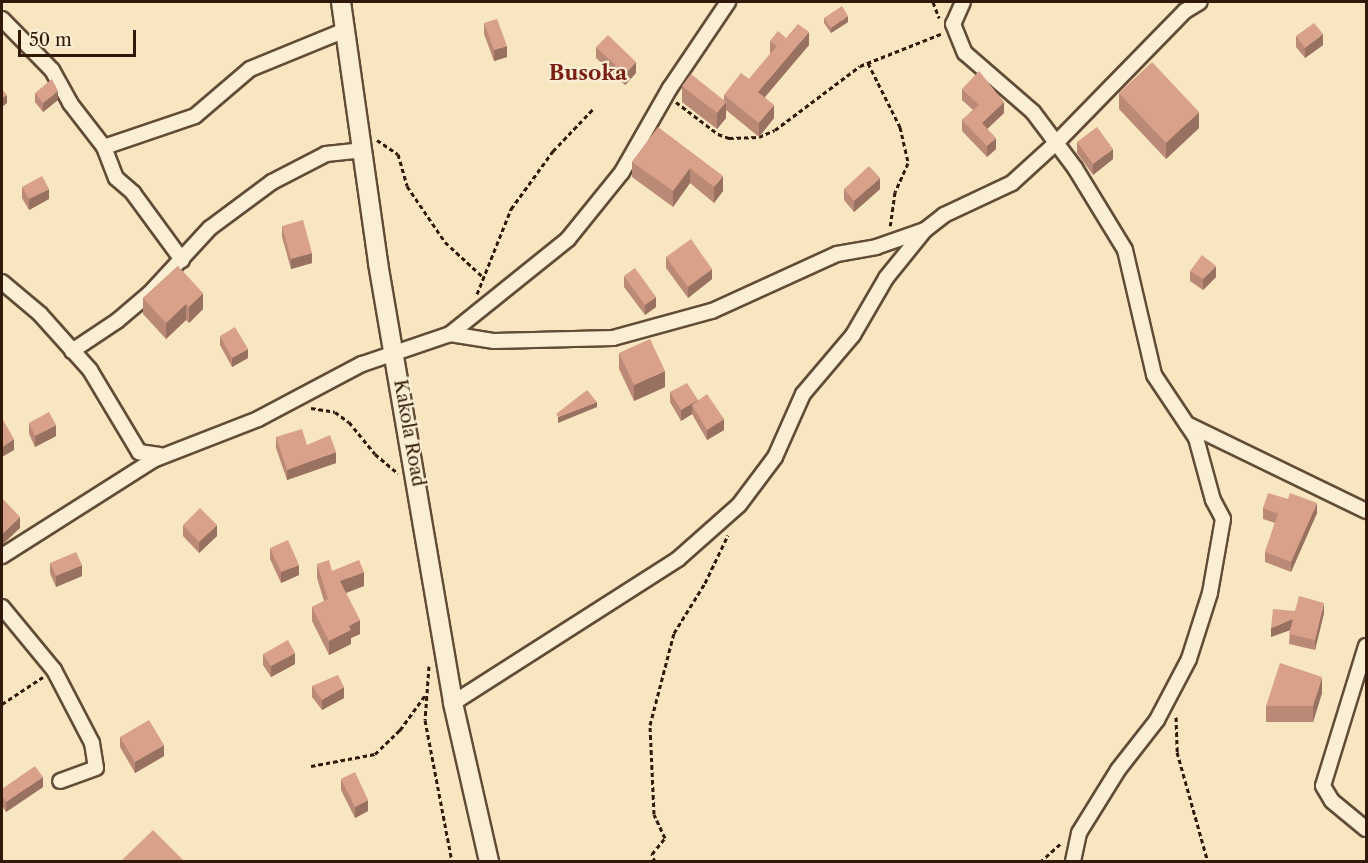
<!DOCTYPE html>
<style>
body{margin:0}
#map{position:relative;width:1368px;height:863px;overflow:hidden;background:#f7e6bf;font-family:"Libre Caslon Text",serif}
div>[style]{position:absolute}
.path>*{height:3px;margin-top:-1.5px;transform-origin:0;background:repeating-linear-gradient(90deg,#31190a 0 4.5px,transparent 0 7.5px)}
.roads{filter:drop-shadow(2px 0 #624c37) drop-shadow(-2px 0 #624c37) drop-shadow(0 2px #624c37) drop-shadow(0 -2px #624c37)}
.street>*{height:14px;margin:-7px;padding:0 7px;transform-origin:7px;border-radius:7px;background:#faefd5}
.secondary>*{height:18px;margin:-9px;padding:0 9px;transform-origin:9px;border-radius:9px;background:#faefd5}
.wall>*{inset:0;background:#bb8a76}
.shaded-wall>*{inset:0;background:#987160}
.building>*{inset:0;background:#d9a189}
span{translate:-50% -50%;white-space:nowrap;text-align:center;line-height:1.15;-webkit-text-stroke:4.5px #faefd5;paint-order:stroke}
.street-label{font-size:18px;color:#31190a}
.quarter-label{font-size:21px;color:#7a1f14;font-weight:700}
.frame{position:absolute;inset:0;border:3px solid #31190a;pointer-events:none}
.scale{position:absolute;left:18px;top:30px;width:118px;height:27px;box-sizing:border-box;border:3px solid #31190a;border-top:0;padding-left:8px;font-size:18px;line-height:21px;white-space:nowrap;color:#31190a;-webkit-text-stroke:4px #faefd5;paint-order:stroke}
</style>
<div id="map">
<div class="path">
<div style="left:933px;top:2px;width:17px;rotate:69deg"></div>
<div style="left:868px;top:63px;width:72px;rotate:63.4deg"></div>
<div style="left:900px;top:127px;width:37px;rotate:77deg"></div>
<div style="left:908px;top:163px;width:32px;rotate:114deg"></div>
<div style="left:895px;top:192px;width:34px;rotate:98deg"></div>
<div style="left:676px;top:102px;width:53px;rotate:37.3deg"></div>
<div style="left:718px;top:134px;width:12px;rotate:20deg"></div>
<div style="left:729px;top:138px;width:30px;rotate:-2deg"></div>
<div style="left:759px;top:137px;width:17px;rotate:-24deg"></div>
<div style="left:775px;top:130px;width:106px;rotate:-37deg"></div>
<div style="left:860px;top:66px;width:87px;rotate:-21.6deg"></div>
<div style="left:377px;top:140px;width:25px;rotate:34deg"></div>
<div style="left:398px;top:154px;width:33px;rotate:74deg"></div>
<div style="left:407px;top:186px;width:68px;rotate:55.8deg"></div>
<div style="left:445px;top:242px;width:50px;rotate:42.6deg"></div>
<div style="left:477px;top:294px;width:92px;rotate:-68.2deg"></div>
<div style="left:511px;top:209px;width:72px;rotate:-54.1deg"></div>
<div style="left:553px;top:151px;width:58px;rotate:-46.4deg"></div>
<div style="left:311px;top:408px;width:24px;rotate:9deg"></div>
<div style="left:335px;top:412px;width:17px;rotate:36deg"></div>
<div style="left:349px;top:422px;width:41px;rotate:50.9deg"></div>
<div style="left:375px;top:454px;width:30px;rotate:40deg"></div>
<div style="left:429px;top:666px;width:54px;rotate:94.2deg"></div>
<div style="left:425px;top:720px;width:145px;rotate:79.2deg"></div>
<div style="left:2px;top:704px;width:49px;rotate:-33.4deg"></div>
<div style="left:1176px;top:717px;width:35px;rotate:88deg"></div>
<div style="left:1177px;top:752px;width:114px;rotate:74.3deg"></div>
<div style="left:311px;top:766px;width:65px;rotate:-10.6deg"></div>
<div style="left:375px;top:754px;width:35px;rotate:-44deg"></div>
<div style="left:400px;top:730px;width:44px;rotate:-54.2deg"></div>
<div style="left:655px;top:862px;width:9px;rotate:-111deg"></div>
<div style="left:652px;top:854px;width:21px;rotate:-51deg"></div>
<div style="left:665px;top:838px;width:26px;rotate:-115deg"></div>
<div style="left:654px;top:814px;width:89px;rotate:-92.6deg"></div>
<div style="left:650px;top:725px;width:95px;rotate:-75.4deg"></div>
<div style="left:674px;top:633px;width:59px;rotate:-58.2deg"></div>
<div style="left:705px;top:583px;width:53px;rotate:-64.4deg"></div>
<div style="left:1040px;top:862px;width:28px;rotate:-42deg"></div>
</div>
<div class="roads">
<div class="street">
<div style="left:963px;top:2px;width:24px;rotate:114deg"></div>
<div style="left:953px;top:24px;width:31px;rotate:68deg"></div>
<div style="left:965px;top:53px;width:90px;rotate:40.9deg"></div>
<div style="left:1033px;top:112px;width:70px;rotate:53.1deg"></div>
<div style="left:1075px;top:168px;width:96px;rotate:58.6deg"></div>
<div style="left:1125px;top:250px;width:128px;rotate:76.9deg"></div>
<div style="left:1154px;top:375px;width:76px;rotate:56.3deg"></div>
<div style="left:1196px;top:438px;width:64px;rotate:74.7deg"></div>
<div style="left:1213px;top:500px;width:21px;rotate:62deg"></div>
<div style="left:1223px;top:519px;width:75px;rotate:100deg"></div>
<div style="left:1210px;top:593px;width:69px;rotate:107.7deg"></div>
<div style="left:1189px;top:659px;width:69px;rotate:117.7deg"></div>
<div style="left:1157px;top:720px;width:63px;rotate:128deg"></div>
<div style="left:1118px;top:770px;width:74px;rotate:121.8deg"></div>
<div style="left:1079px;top:833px;width:30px;rotate:102deg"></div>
<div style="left:2px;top:19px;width:71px;rotate:45.6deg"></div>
<div style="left:52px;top:70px;width:38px;rotate:61deg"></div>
<div style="left:70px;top:103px;width:56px;rotate:52.3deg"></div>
<div style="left:104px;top:147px;width:33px;rotate:69deg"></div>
<div style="left:116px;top:178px;width:23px;rotate:41deg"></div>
<div style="left:133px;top:193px;width:83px;rotate:53.8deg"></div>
<div style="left:104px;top:147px;width:96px;rotate:-18.8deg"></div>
<div style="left:195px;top:116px;width:72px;rotate:-40.5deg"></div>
<div style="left:250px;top:69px;width:103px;rotate:-22.3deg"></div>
<div style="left:2px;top:282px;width:50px;rotate:40.1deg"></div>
<div style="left:40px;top:314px;width:75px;rotate:48.2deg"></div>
<div style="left:90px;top:370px;width:96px;rotate:59.1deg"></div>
<div style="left:139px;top:452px;width:21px;rotate:8deg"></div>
<div style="left:450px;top:334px;width:45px;rotate:9deg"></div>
<div style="left:494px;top:341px;width:119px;rotate:-1.4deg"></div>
<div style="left:613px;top:338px;width:103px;rotate:-15.3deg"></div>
<div style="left:712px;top:311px;width:137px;rotate:-24.5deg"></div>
<div style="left:837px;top:254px;width:40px;rotate:-10deg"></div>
<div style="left:876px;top:247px;width:52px;rotate:-19.1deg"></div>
<div style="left:925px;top:230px;width:24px;rotate:-38deg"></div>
<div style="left:944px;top:215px;width:75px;rotate:-25.2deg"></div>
<div style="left:1012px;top:183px;width:61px;rotate:-42.3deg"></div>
<div style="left:1057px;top:142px;width:183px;rotate:-45.7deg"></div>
<div style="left:1185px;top:11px;width:17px;rotate:-31deg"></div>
<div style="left:72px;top:351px;width:54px;rotate:-33.7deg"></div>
<div style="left:117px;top:321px;width:43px;rotate:-40.3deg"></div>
<div style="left:150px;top:293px;width:88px;rotate:-47.3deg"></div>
<div style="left:210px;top:228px;width:77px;rotate:-36.6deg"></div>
<div style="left:272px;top:182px;width:61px;rotate:-27.4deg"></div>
<div style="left:326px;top:154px;width:36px;rotate:-6deg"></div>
<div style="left:1187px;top:424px;width:199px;rotate:25.9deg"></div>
<div style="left:2px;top:556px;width:179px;rotate:-32.4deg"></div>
<div style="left:153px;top:460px;width:113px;rotate:-21.3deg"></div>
<div style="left:258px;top:419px;width:118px;rotate:-27.9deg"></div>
<div style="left:362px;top:364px;width:93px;rotate:-18.8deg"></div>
<div style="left:450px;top:334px;width:151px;rotate:-38.8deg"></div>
<div style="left:568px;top:239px;width:86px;rotate:-51.1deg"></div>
<div style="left:622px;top:172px;width:97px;rotate:-60.3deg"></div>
<div style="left:670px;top:88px;width:104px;rotate:-56deg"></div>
<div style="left:2px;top:607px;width:82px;rotate:50.5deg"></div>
<div style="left:54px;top:670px;width:82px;rotate:62.5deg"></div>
<div style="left:92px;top:743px;width:25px;rotate:81deg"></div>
<div style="left:96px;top:768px;width:38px;rotate:160deg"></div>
<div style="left:1366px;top:646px;width:146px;rotate:107.1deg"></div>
<div style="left:1323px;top:786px;width:17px;rotate:59deg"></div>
<div style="left:1332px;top:801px;width:44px;rotate:39.5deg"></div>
<div style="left:453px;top:703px;width:267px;rotate:-32.6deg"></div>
<div style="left:678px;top:559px;width:81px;rotate:-41.5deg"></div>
<div style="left:739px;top:505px;width:60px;rotate:-53.1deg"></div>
<div style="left:775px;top:457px;width:69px;rotate:-66deg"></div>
<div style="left:803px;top:394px;width:77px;rotate:-49.7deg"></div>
<div style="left:853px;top:335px;width:66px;rotate:-59.9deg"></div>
<div style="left:886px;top:278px;width:60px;rotate:-51deg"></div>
</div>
<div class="secondary">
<div style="left:341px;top:2px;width:264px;rotate:81.9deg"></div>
<div style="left:378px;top:263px;width:446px;rotate:80.3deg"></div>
<div style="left:453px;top:703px;width:163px;rotate:77.2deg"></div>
</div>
</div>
<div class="wall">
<div style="clip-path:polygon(824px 18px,848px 22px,831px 33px,824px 23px)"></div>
<div style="clip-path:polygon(484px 23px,507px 57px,494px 61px,484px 34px)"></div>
<div style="clip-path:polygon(1296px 36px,1323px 45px,1305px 58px,1296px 47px)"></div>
<div style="clip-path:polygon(786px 38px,809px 45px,765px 97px,774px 118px,759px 137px,726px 110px,726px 118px,717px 129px,682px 102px,682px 86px,724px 100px,724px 95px,749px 79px,770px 54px,770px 41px)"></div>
<div style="clip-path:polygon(596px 47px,636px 73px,625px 85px,596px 58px)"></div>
<div style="clip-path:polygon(962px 89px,1004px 113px,987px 129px,996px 149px,987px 157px,962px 131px,962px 120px,973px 110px,962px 100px)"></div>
<div style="clip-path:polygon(35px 93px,58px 100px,43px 112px,35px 102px)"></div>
<div style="clip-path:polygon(1119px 93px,1199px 128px,1166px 159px,1119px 109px)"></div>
<div style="clip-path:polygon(658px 127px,723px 191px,714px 203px,690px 183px,673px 207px,632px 177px,632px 162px)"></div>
<div style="clip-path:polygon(1077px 142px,1113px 159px,1093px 175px,1077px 153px)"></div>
<div style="clip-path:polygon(22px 187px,49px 199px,29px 210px,22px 198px)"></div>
<div style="clip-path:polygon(844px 189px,880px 189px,854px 212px,844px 200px)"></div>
<div style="clip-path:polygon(282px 226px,312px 263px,291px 269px,282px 237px)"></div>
<div style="clip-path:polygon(666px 257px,712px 279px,688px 298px,666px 268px)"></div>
<div style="clip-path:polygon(178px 266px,203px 309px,189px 323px,186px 320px,166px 339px,143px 314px,143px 298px)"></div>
<div style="clip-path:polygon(1190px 271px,1216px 277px,1203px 290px,1190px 281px)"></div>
<div style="clip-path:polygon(624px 276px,656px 307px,645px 315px,624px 287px)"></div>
<div style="clip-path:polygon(220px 336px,248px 358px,232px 367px,220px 345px)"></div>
<div style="clip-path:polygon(619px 353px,665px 387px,634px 401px,619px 369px)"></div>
<div style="clip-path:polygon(670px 392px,698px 400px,724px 430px,707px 440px,692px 414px,681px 421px,670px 402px)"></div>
<div style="clip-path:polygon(29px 423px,56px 436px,35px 447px,29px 434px)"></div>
<div style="clip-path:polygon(276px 437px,307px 445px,336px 463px,287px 480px,276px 448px)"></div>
<div style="clip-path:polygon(1288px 499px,1317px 513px,1291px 572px,1265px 562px,1265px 552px,1275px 523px,1263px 519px,1263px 508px)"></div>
<div style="clip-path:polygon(183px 525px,217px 536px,199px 553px,183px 536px)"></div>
<div style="clip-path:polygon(270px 548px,299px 575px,281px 583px,270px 559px)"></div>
<div style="clip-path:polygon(50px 563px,82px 576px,56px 587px,50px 573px)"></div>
<div style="clip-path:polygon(317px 564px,364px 586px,346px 593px,360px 634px,351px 638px,351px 644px,329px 655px,312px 621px,312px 607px,324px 601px,317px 578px)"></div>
<div style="clip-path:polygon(1295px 611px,1324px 613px,1315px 650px,1289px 644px,1290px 630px,1271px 637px)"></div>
<div style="clip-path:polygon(263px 654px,295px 664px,271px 677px,263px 665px)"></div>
<div style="clip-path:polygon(312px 686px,344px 698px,322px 710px,312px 697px)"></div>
<div style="clip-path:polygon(1322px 693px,1313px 722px,1266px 722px,1266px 706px)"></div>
<div style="clip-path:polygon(120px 737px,164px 756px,135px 773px,120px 747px)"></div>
<div style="clip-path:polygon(341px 779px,368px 811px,355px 818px,341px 790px)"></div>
<div style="clip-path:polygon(43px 787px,6px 812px,2px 806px,2px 789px)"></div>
</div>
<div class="shaded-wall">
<div style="clip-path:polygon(848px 16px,848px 22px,831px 33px,831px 28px)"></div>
<div style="clip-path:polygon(809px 32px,809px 45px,758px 105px,758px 92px)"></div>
<div style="clip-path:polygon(1323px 34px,1323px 45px,1305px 58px,1305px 48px)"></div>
<div style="clip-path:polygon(507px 46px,507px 57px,494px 61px,494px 50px)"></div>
<div style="clip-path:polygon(636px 62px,636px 73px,625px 85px,625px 74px)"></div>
<div style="clip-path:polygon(58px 91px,58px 100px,43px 112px,43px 103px)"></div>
<div style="clip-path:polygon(7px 95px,7px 103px,2px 107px,2px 98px)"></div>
<div style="clip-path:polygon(726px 102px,726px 118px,717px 129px,717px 113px)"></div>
<div style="clip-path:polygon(1004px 102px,1004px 113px,982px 134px,982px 123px)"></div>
<div style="clip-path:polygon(774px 105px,774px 118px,759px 137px,759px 123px)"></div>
<div style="clip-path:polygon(1199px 112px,1199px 128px,1166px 159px,1166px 143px)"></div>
<div style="clip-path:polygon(996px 138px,996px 149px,987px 157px,987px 146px)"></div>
<div style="clip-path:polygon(1113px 149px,1113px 159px,1093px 175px,1093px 164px)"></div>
<div style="clip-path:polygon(690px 168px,690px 183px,673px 207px,673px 191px)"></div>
<div style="clip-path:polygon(723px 176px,723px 191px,714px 203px,714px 187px)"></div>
<div style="clip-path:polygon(880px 178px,880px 189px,854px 212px,854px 201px)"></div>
<div style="clip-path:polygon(49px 189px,49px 199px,29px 210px,29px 199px)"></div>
<div style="clip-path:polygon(312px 253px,312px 263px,291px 269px,291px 259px)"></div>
<div style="clip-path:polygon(1216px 266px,1216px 277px,1203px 290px,1203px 279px)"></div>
<div style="clip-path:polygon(712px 269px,712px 279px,688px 298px,688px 287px)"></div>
<div style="clip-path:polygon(203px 293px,203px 309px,189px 323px,189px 307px)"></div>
<div style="clip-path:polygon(656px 297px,656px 307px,645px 315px,645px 305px)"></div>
<div style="clip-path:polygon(186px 304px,186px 320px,166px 339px,166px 323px)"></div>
<div style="clip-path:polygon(248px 349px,248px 358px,232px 367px,232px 358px)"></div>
<div style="clip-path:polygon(665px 371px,665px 387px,634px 401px,634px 385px)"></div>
<div style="clip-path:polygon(698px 400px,692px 405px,692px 414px,681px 421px,681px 410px)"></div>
<div style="clip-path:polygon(597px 402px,597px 407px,558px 423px,558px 417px)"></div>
<div style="clip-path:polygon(724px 419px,724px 430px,707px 440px,707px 430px)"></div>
<div style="clip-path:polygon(56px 425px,56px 436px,35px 447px,35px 436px)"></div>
<div style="clip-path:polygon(14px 439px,14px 450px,2px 457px,2px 447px)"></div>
<div style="clip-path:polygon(336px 452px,336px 463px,287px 480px,287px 470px)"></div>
<div style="clip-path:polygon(1317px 503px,1317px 513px,1291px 572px,1291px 562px)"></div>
<div style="clip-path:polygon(20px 517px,20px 528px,2px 545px,2px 534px)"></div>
<div style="clip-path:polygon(217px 525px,217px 536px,199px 553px,199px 542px)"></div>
<div style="clip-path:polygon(82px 565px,82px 576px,56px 587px,56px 576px)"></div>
<div style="clip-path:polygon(299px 565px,299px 575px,281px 583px,281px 572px)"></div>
<div style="clip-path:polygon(364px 572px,364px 586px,340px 595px,340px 581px)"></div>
<div style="clip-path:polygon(1324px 603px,1324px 613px,1315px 650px,1315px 640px)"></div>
<div style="clip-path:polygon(1293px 619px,1293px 629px,1271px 637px,1271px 628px)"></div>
<div style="clip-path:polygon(360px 620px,360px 634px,351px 638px,351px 644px,329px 655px,329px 641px,349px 626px)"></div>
<div style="clip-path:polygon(295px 653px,295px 664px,271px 677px,271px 666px)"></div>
<div style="clip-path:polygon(1322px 677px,1322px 693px,1313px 722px,1313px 706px)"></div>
<div style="clip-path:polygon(344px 687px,344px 698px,322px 710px,322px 700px)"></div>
<div style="clip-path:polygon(164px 745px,164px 756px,135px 773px,135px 762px)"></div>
<div style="clip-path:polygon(43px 777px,43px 787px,6px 812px,6px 802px)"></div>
<div style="clip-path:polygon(368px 800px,368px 811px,355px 818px,355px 807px)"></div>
</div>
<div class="building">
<div style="clip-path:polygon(842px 6px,848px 16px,831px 28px,824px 18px)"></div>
<div style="clip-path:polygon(497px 19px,507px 46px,494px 50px,484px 23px)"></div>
<div style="clip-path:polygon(1314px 23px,1323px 34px,1305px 48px,1296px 36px)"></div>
<div style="clip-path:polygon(798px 24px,809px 32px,758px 92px,774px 105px,759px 123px,724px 95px,741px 73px,749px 79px,777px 46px,770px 41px,778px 31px,786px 38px)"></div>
<div style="clip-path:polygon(608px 35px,636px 62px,625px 74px,596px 47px)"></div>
<div style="clip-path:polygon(1152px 62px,1199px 112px,1166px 143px,1119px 93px)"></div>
<div style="clip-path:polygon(979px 71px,1004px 102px,982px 123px,996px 138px,987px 146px,962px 120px,979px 105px,962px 89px)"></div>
<div style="clip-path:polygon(691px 74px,726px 102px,717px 113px,682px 86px)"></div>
<div style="clip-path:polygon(52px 79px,58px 91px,43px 103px,35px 93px)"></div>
<div style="clip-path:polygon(2px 89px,7px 95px,2px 98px)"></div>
<div style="clip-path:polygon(658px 127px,723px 176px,714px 187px,690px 168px,673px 191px,632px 162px)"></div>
<div style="clip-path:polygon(1097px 127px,1113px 149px,1093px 164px,1077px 142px)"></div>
<div style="clip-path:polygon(869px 166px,880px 178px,854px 201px,844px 189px)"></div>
<div style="clip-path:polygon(42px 176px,49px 189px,29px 199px,22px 187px)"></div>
<div style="clip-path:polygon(303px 220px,312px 253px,291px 259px,282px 226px)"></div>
<div style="clip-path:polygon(691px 239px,712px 269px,688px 287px,666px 257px)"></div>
<div style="clip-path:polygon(1202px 255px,1216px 266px,1203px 279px,1190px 271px)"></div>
<div style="clip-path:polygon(178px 266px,203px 293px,189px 307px,186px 304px,166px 323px,143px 298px)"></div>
<div style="clip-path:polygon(635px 268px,656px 297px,645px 305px,624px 276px)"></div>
<div style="clip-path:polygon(235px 327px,248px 349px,232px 358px,220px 336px)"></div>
<div style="clip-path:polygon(650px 339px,665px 371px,634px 385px,619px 353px)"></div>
<div style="clip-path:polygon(687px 383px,698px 400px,681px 410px,670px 392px)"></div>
<div style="clip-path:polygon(587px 390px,597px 402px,558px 417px,556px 414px)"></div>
<div style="clip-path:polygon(707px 394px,724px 419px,707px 430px,692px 405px)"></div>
<div style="clip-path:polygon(49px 412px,56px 425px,35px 436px,29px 423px)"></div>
<div style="clip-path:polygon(2px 418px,14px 439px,2px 447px)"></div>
<div style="clip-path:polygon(302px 429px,307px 445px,330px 435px,336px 452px,287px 470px,276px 437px)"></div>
<div style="clip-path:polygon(1268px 493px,1288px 499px,1290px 493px,1317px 503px,1291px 562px,1265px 552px,1278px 514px,1263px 508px)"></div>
<div style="clip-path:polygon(2px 498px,20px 517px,2px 534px)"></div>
<div style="clip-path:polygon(200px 508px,217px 525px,199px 542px,183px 525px)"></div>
<div style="clip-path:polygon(288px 540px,299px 565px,281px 572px,270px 548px)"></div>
<div style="clip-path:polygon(76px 552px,82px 565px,56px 576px,50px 563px)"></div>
<div style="clip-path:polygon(329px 560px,332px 571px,359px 560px,364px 572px,340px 581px,360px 620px,349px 626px,351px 630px,329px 641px,312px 607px,328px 599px,317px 564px)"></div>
<div style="clip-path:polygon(1299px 596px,1324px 603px,1315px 640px,1289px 634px,1293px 619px,1271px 628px,1273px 609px,1295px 611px)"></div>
<div style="clip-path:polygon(288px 640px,295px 653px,271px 666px,263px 654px)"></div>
<div style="clip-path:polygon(1280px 663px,1322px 677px,1313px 706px,1266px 706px)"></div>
<div style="clip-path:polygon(338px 675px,344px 687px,322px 700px,312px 686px)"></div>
<div style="clip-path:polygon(149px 720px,164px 745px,135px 762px,120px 737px)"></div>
<div style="clip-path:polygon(35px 766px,43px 777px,6px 802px,2px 795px,2px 789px)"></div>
<div style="clip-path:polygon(355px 772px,368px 800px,355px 807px,341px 779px)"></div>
<div style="clip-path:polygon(153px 830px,184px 861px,121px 861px)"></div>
</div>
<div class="street-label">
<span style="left:409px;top:433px;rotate:80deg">Kakola Road</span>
</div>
<div class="quarter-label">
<span style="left:588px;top:73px">Busoka</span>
</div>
<div class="frame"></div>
<div class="scale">50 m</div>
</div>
